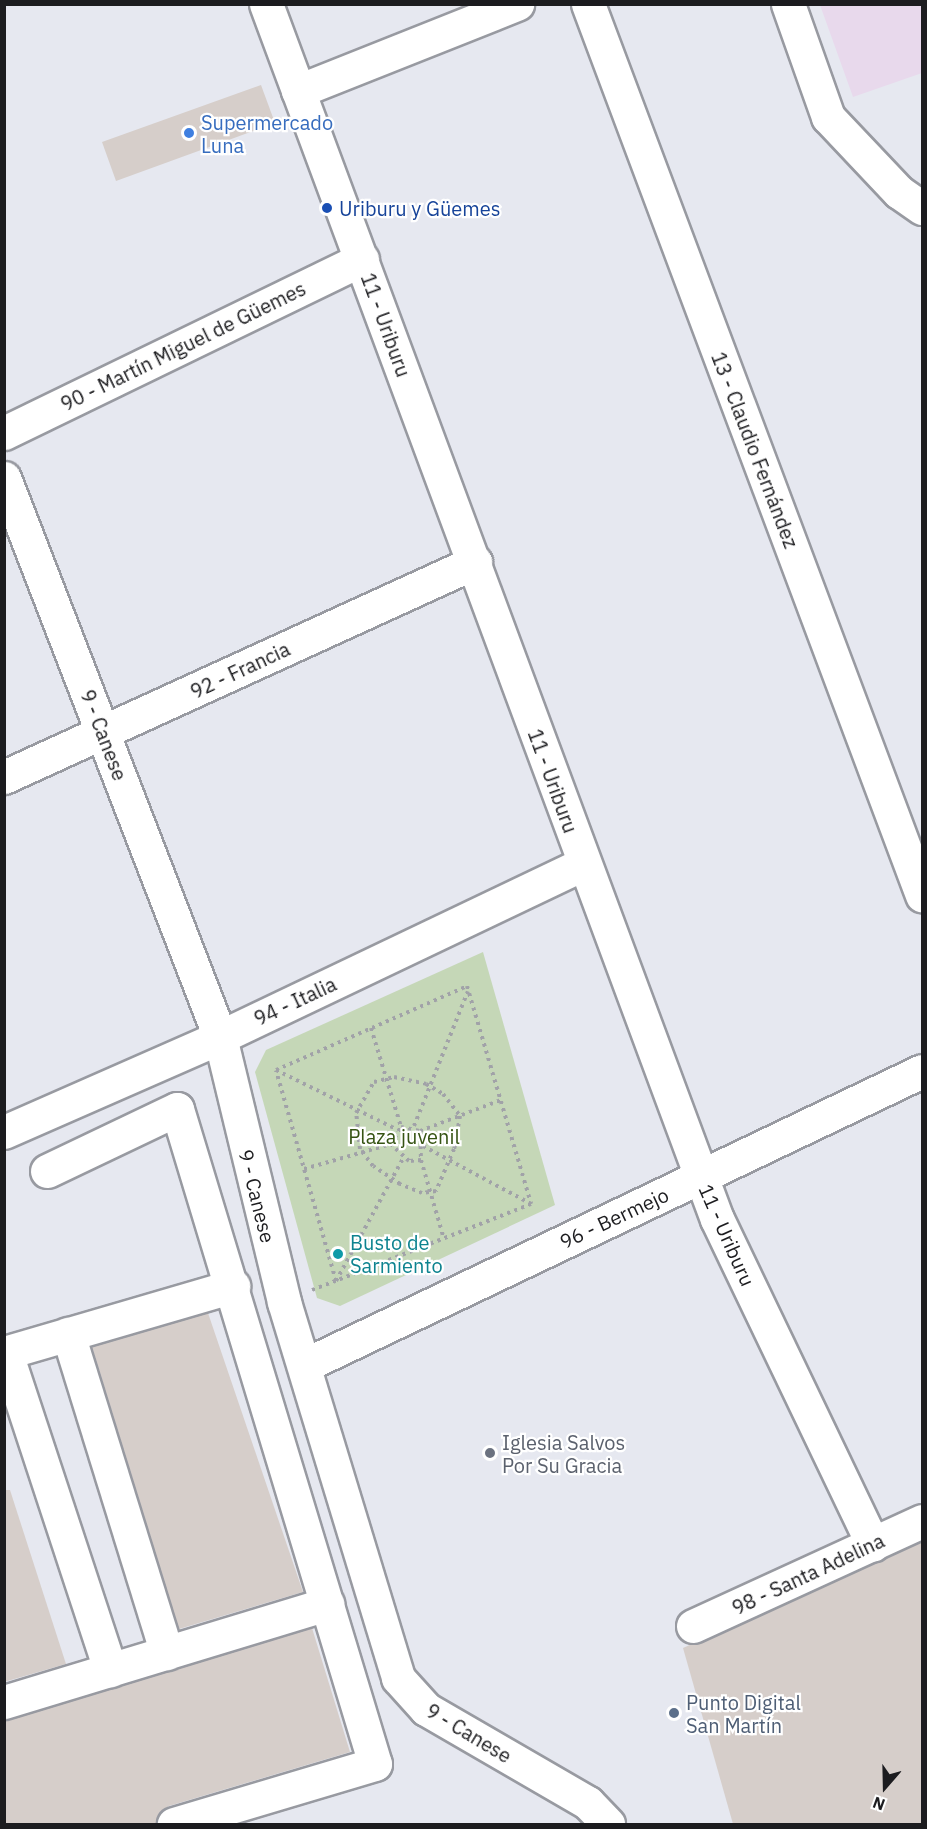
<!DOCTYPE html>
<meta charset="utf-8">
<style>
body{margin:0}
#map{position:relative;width:927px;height:1829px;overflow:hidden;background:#e6e8f0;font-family:"IBM Plex Sans",sans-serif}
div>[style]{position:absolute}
.education>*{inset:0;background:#e8d9ec}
.green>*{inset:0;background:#c5d7b7}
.building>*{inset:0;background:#d6ceca}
.path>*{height:4px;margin-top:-2px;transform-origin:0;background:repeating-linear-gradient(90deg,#a1a2a8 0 3px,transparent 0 7.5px)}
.roads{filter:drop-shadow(2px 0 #989aa1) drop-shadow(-2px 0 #989aa1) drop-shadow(0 2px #989aa1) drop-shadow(0 -2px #989aa1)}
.minor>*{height:33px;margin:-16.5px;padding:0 16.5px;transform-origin:16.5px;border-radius:16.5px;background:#fff}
.dots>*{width:16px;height:16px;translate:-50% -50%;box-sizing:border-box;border:3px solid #fff;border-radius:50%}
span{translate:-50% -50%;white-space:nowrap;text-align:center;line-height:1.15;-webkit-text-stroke:4.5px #fff;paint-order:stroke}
.shop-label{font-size:20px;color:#366cbe}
.left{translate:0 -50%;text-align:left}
.transit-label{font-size:20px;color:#164399}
.street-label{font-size:20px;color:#1c1c1f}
.park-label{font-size:20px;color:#365413}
.culture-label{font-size:20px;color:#0d838f}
.worship-label{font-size:20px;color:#5b616d}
.service-label{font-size:20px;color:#4e5e75}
.frame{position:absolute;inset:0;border:6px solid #1c1c1f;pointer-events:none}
.north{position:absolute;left:855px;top:1757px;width:60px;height:60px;-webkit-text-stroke:4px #fff;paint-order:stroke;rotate:200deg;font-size:16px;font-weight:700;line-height:24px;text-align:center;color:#1c1c1f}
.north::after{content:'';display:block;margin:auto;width:21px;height:27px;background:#1c1c1f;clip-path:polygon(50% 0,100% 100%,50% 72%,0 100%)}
</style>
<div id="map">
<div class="education">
<div style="clip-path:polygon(820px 5px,922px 5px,922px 73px,853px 97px)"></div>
</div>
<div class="green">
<div style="clip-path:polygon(483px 952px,555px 1205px,340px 1306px,317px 1298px,255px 1072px,266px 1050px)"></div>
</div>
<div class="building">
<div style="clip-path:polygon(261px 85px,275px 123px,116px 181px,102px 142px)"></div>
<div style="clip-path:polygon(208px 1313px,303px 1592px,179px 1629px,92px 1347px)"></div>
<div style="clip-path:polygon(4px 1490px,10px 1490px,66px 1664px,4px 1682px)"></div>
<div style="clip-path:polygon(922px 1541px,922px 1824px,733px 1824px,683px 1648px)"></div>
<div style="clip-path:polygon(312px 1628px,350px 1752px,169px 1806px,160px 1812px,156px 1824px,4px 1824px,4px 1720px)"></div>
</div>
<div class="path">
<div style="left:467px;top:986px;width:227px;rotate:73.6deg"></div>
<div style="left:531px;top:1204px;width:210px;rotate:158.5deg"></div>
<div style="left:336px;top:1281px;width:219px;rotate:-105.9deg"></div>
<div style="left:276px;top:1070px;width:209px;rotate:-23.7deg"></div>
<div style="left:371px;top:1028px;width:103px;rotate:73.1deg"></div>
<div style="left:276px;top:1070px;width:136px;rotate:26.2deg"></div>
<div style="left:394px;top:1077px;width:33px;rotate:12deg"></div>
<div style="left:426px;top:1084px;width:20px;rotate:30deg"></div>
<div style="left:443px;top:1094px;width:28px;rotate:52deg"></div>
<div style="left:460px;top:1116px;width:34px;rotate:100deg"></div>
<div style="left:454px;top:1149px;width:46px;rotate:113.2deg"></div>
<div style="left:436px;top:1191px;width:14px;rotate:172deg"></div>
<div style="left:422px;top:1193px;width:24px;rotate:-158deg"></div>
<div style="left:400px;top:1184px;width:32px;rotate:-146deg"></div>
<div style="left:373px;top:1166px;width:21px;rotate:-127deg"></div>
<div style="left:360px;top:1149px;width:36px;rotate:-96deg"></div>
<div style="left:356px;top:1113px;width:36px;rotate:-60deg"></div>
<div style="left:374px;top:1082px;width:21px;rotate:-14deg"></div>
<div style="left:414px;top:1126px;width:145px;rotate:-68.2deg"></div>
<div style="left:420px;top:1131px;width:87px;rotate:-20.9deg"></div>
<div style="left:423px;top:1146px;width:123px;rotate:28.2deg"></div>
<div style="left:421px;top:1160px;width:12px;rotate:175deg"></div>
<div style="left:409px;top:1161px;width:25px;rotate:-137deg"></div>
<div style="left:391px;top:1144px;width:20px;rotate:-60deg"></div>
<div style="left:401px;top:1127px;width:19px;rotate:12deg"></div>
<div style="left:420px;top:1131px;width:29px;rotate:88deg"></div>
<div style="left:421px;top:1160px;width:82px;rotate:73.8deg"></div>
<div style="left:304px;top:1169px;width:91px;rotate:-16deg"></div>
<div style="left:312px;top:1290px;width:26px;rotate:-21deg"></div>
<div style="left:336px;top:1281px;width:141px;rotate:-61.3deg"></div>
</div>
<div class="roads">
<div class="minor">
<div style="left:266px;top:4px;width:1296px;rotate:69.64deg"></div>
<div style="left:717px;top:1219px;width:361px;rotate:64.4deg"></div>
<div style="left:588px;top:4px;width:952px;rotate:69.45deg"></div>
<div style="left:788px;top:4px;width:120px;rotate:70.5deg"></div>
<div style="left:828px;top:117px;width:103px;rotate:46.6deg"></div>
<div style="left:899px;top:192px;width:28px;rotate:35deg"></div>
<div style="left:298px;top:91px;width:236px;rotate:-21.7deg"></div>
<div style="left:4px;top:433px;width:398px;rotate:-25.9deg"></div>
<div style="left:4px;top:478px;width:599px;rotate:68.87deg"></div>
<div style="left:220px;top:1037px;width:273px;rotate:76.4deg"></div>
<div style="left:284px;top:1302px;width:393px;rotate:73.1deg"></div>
<div style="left:398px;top:1678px;width:42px;rotate:47.9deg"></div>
<div style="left:426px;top:1709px;width:187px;rotate:30.1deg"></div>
<div style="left:588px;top:1803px;width:29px;rotate:46deg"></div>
<div style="left:4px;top:777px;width:518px;rotate:-24.54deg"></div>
<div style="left:4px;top:1132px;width:236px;rotate:-23.7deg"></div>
<div style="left:220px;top:1037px;width:402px;rotate:-25.5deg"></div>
<div style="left:47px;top:1171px;width:144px;rotate:-25.5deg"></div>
<div style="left:177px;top:1109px;width:684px;rotate:73.18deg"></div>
<div style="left:375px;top:1764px;width:210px;rotate:163.4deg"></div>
<div style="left:68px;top:1334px;width:334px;rotate:72.8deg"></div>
<div style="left:4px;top:1353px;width:239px;rotate:-16.3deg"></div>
<div style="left:6px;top:1353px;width:334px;rotate:71.8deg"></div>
<div style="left:305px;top:1365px;width:683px;rotate:-25.48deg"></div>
<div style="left:693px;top:1626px;width:252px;rotate:-24.6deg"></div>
<div style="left:4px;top:1702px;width:338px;rotate:-16.9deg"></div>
</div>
</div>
<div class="dots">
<div style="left:189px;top:133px;background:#3f7fe0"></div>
<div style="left:327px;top:208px;background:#1a4fb4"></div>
<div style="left:338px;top:1254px;background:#0f9aa8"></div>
<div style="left:490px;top:1453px;background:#6b7280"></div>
<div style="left:674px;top:1713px;background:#5c6f8a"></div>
</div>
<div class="shop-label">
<span class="left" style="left:201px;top:134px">Supermercado<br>Luna</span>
</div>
<div class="transit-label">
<span class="left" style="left:339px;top:208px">Uriburu y Güemes</span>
</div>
<div class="street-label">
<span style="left:386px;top:325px;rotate:70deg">11 - Uriburu</span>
<span style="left:183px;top:346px;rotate:-26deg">90 - Martín Miguel de Güemes</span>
<span style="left:755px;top:450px;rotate:69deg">13 - Claudio Fernández</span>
<span style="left:240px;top:670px;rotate:-25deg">92 - Francia</span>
<span style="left:104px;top:735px;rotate:69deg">9 - Canese</span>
<span style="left:553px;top:781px;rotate:70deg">11 - Uriburu</span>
<span style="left:295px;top:1001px;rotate:-25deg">94 - Italia</span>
<span style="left:257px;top:1196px;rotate:76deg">9 - Canese</span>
<span style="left:614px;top:1218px;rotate:-25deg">96 - Bermejo</span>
<span style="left:727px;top:1235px;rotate:66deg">11 - Uriburu</span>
<span style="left:808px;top:1574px;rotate:-25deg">98 - Santa Adelina</span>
<span style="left:469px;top:1733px;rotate:31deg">9 - Canese</span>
</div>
<div class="park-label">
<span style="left:404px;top:1136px">Plaza juvenil</span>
</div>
<div class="culture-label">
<span class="left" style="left:350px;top:1254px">Busto de<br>Sarmiento</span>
</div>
<div class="worship-label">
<span class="left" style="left:502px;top:1454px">Iglesia Salvos<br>Por Su Gracia</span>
</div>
<div class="service-label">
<span class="left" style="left:686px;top:1714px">Punto Digital<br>San Martín</span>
</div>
<div class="frame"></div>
<div class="north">N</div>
</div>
